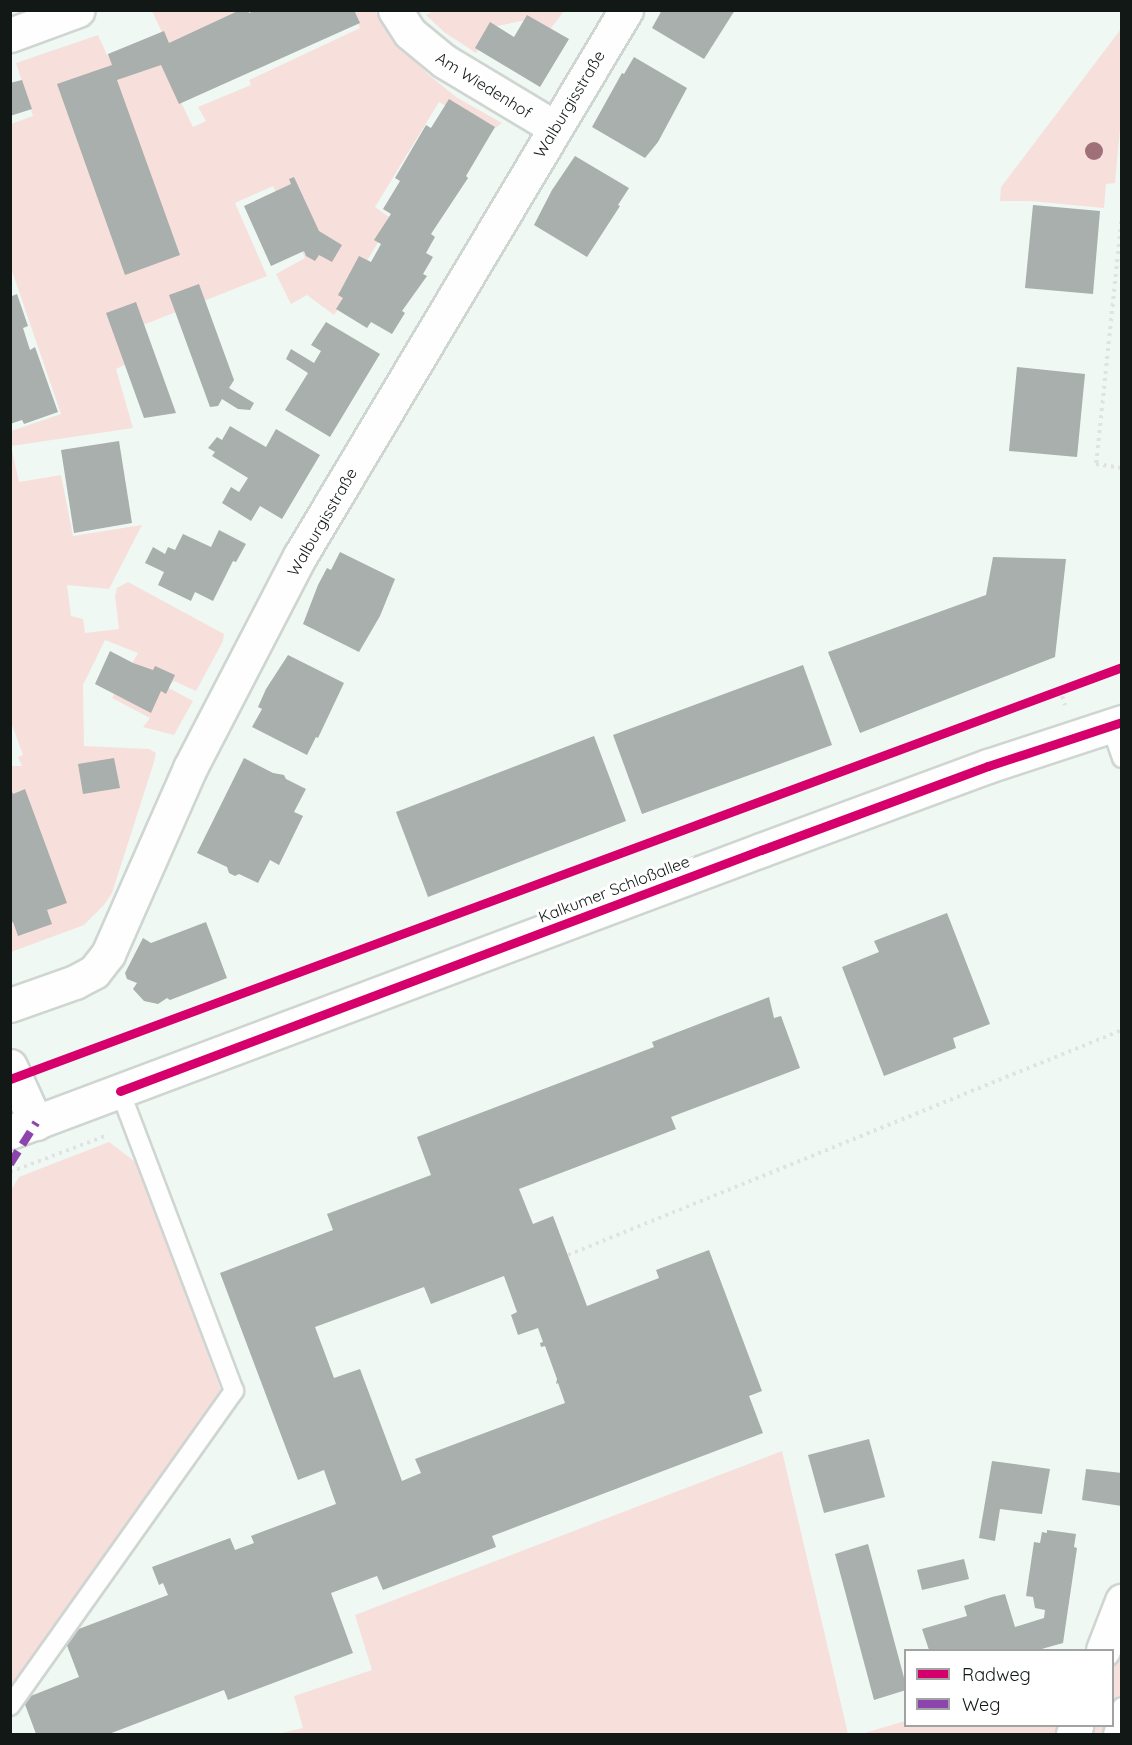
<!DOCTYPE html>
<meta charset="utf-8">
<style>
body{margin:0}
#map{position:relative;width:1132px;height:1745px;overflow:hidden;background:#eff8f3;font-family:Quicksand,sans-serif}
div>[style]{position:absolute}
.green>*{inset:0;background:#f7dfdc}
.building>*{inset:0;background:#a8afac}
.path>*{height:4px;margin-top:-2px;transform-origin:0;background:repeating-linear-gradient(90deg,#e1e3e2 0 3px,transparent 0 7.5px)}
.roads{filter:drop-shadow(2px 0 #cfd5d1) drop-shadow(-2px 0 #cfd5d1) drop-shadow(0 2px #cfd5d1) drop-shadow(0 -2px #cfd5d1)}
.lane>*{height:18px;margin:-9px;padding:0 9px;transform-origin:9px;border-radius:9px;background:#fdfefd}
.street>*{height:33px;margin:-16.5px;padding:0 16.5px;transform-origin:16.5px;border-radius:16.5px;background:#fdfefd}
.secondary>*{height:33px;margin:-16.5px;padding:0 16.5px;transform-origin:16.5px;border-radius:16.5px;background:#fdfefd}
.quiet>*{height:8px;margin-top:-4px;transform-origin:0;background:repeating-linear-gradient(90deg,#8e44ad 0 15px,transparent 0 23px)}
.cycleway>*{height:9px;margin:-4.5px;padding:0 4.5px;transform-origin:4.5px;border-radius:4.5px;background:#d6006c}
.trees>*{width:18px;height:18px;margin:-9px;border-radius:50%;background:#a07078}
span{translate:-50% -50%;white-space:nowrap;text-align:center;line-height:1.15;-webkit-text-stroke:6px #fff;paint-order:stroke}
.street-label{font-size:16px;color:#121815}
.frame{position:absolute;inset:0;border:12px solid #121815;pointer-events:none}
.legend{position:absolute;left:904px;top:1649px;width:210px;height:78px;box-sizing:border-box;background:#fff;border:2px solid #a0a3a1;margin:0;padding:8px 10px;list-style:none;font-size:18px;color:#121815}
.legend li{display:flex;align-items:center;gap:12px;height:30px}
.legend b{width:30px;border:2px solid #a0a3a1}
</style>
<div id="map">
<div class="green">
<div style="clip-path:polygon(435px 10px,564px 11px,548px 32px,527px 20px,492px 27px,476px 53px,444px 32px,426px 15px)"></div>
<div style="clip-path:polygon(152px 11px,153px 10px,253px 11px,168px 45px)"></div>
<div style="clip-path:polygon(352px 11px,375px 11px,400px 47px,428px 74px,456px 97px,502px 123px,491px 131px,439px 102px,375px 207px,392px 219px,365px 264px,358px 261px,339px 292px,347px 297px,334px 315px,307px 295px,291px 304px,276px 274px,305px 258px,273px 186px,235px 203px,267px 276px,138px 327px,137px 359px,116px 369px,133px 428px,11px 446px,19px 482px,61px 475px,73px 536px,142px 525px,109px 589px,67px 585px,71px 616px,83px 619px,85px 633px,119px 629px,115px 596px,117px 588px,128px 582px,224px 634px,223px 641px,196px 691px,174px 681px,167px 687px,193px 701px,174px 735px,143px 727px,150px 718px,112px 698px,138px 653px,105px 640px,83px 685px,84px 746px,149px 749px,156px 753px,154px 762px,112px 893px,104px 905px,84px 925px,11px 952px,11px 766px,22px 766px,18px 757px,23px 755px,11px 722px,11px 431px,61px 414px,11px 268px,11px 124px,33px 116px,16px 63px,98px 35px,107px 55px,151px 41px,193px 127px,206px 121px,198px 107px,251px 85px,249px 80px,360px 28px)"></div>
<div style="clip-path:polygon(1121px 29px,1121px 117px,1115px 183px,1106px 184px,1104px 208px,1030px 201px,1000px 201px,1001px 187px)"></div>
<div style="clip-path:polygon(109px 1142px,138px 1164px,223px 1396px,11px 1696px,11px 1190px,19px 1177px)"></div>
<div style="clip-path:polygon(782px 1451px,848px 1734px,278px 1734px,303px 1728px,294px 1696px,372px 1670px,355px 1615px)"></div>
<div style="clip-path:polygon(1121px 1629px,1121px 1734px,1084px 1734px,1087px 1726px,1112px 1726px,1113px 1654px)"></div>
<div style="clip-path:polygon(905px 1721px,906px 1726px,1061px 1726px,1058px 1734px,861px 1734px)"></div>
</div>
<div class="building">
<div style="clip-path:polygon(240px 10px,248px 10px,249px 13px,256px 10px,354px 10px,360px 23px,179px 104px,161px 65px,117px 80px,180px 255px,125px 275px,57px 84px,112px 65px,108px 54px,164px 31px,169px 43px)"></div>
<div style="clip-path:polygon(662px 10px,735px 10px,704px 59px,652px 28px)"></div>
<div style="clip-path:polygon(527px 15px,569px 39px,540px 87px,475px 48px,490px 22px,514px 37px)"></div>
<div style="clip-path:polygon(634px 57px,687px 88px,658px 142px,645px 158px,592px 127px,622px 73px,624px 74px)"></div>
<div style="clip-path:polygon(22px 80px,32px 109px,10px 116px,10px 83px)"></div>
<div style="clip-path:polygon(449px 99px,495px 127px,466px 176px,468px 178px,431px 234px,435px 237px,426px 253px,433px 257px,423px 274px,427px 276px,402px 311px,405px 313px,392px 334px,371px 322px,367px 328px,336px 309px,343px 298px,338px 295px,359px 256px,371px 262px,381px 244px,374px 240px,391px 214px,383px 209px,400px 181px,395px 178px,426px 125px,431px 128px)"></div>
<div style="clip-path:polygon(575px 156px,629px 188px,618px 205px,620px 206px,587px 257px,534px 225px,552px 190px)"></div>
<div style="clip-path:polygon(294px 177px,319px 231px,342px 245px,332px 262px,319px 255px,315px 261px,306px 256px,304px 251px,271px 266px,244px 206px,291px 184px,289px 179px)"></div>
<div style="clip-path:polygon(1033px 205px,1100px 211px,1093px 294px,1025px 288px)"></div>
<div style="clip-path:polygon(199px 284px,234px 380px,229px 388px,254px 403px,250px 410px,238px 409px,222px 399px,218px 406px,210px 407px,169px 295px)"></div>
<div style="clip-path:polygon(10px 292px,12px 296px,17px 294px,28px 326px,23px 328px,30px 350px,35px 347px,58px 412px,24px 424px,22px 420px,10px 424px)"></div>
<div style="clip-path:polygon(136px 302px,176px 413px,144px 418px,106px 313px)"></div>
<div style="clip-path:polygon(326px 322px,380px 354px,330px 437px,285px 410px,308px 373px,286px 359px,291px 349px,314px 363px,321px 351px,311px 345px)"></div>
<div style="clip-path:polygon(1017px 367px,1085px 374px,1077px 457px,1009px 451px)"></div>
<div style="clip-path:polygon(230px 426px,266px 447px,276px 429px,320px 455px,282px 519px,260px 506px,251px 521px,222px 503px,231px 487px,239px 492px,248px 478px,212px 456px,215px 452px,208px 448px,217px 437px,222px 440px)"></div>
<div style="clip-path:polygon(119px 441px,132px 523px,74px 533px,61px 450px)"></div>
<div style="clip-path:polygon(219px 530px,246px 544px,236px 562px,233px 561px,213px 601px,195px 592px,191px 601px,158px 585px,164px 572px,145px 563px,153px 547px,165px 554px,168px 547px,175px 550px,183px 534px,211px 547px)"></div>
<div style="clip-path:polygon(340px 552px,395px 579px,380px 616px,359px 652px,303px 624px,318px 585px,327px 568px,331px 570px)"></div>
<div style="clip-path:polygon(993px 557px,1066px 559px,1055px 657px,860px 733px,828px 652px,986px 595px)"></div>
<div style="clip-path:polygon(110px 651px,133px 663px,153px 670px,155px 666px,175px 675px,166px 694px,161px 691px,151px 713px,95px 684px)"></div>
<div style="clip-path:polygon(288px 655px,344px 683px,318px 738px,316px 737px,307px 755px,252px 727px,262px 709px,258px 707px,266px 689px)"></div>
<div style="clip-path:polygon(803px 665px,832px 745px,642px 814px,613px 735px)"></div>
<div style="clip-path:polygon(594px 736px,626px 821px,428px 897px,396px 812px)"></div>
<div style="clip-path:polygon(114px 758px,120px 788px,83px 794px,78px 764px)"></div>
<div style="clip-path:polygon(244px 758px,273px 773px,284px 775px,286px 779px,306px 789px,294px 812px,303px 816px,279px 865px,270px 860px,258px 883px,239px 874px,235px 876px,229px 873px,227px 867px,197px 853px)"></div>
<div style="clip-path:polygon(10px 787px,13px 794px,25px 789px,67px 903px,47px 910px,52px 924px,18px 936px,13px 922px,10px 923px)"></div>
<div style="clip-path:polygon(947px 913px,990px 1024px,953px 1038px,956px 1048px,884px 1076px,842px 967px,879px 952px,874px 941px)"></div>
<div style="clip-path:polygon(206px 922px,227px 978px,170px 1000px,167px 998px,158px 1004px,144px 1001px,133px 989px,137px 983px,127px 979px,125px 973px,143px 938px,151px 943px)"></div>
<div style="clip-path:polygon(evenodd,769px 997px,774px 1018px,781px 1016px,800px 1068px,671px 1117px,676px 1129px,519px 1189px,533px 1224px,553px 1216px,587px 1306px,659px 1278px,656px 1270px,709px 1250px,762px 1391px,749px 1396px,763px 1433px,492px 1536px,496px 1547px,383px 1590px,377px 1576px,331px 1593px,353px 1653px,228px 1700px,224px 1690px,109px 1734px,36px 1734px,23px 1699px,79px 1677px,63px 1635px,168px 1595px,163px 1583px,159px 1585px,152px 1567px,230px 1538px,235px 1550px,254px 1543px,251px 1536px,336px 1504px,324px 1470px,298px 1480px,220px 1273px,333px 1230px,327px 1214px,431px 1175px,417px 1137px,654px 1047px,652px 1042px,769px 997px,504px 1276px,517px 1312px,511px 1315px,518px 1335px,538px 1328px,543px 1342px,540px 1343px,541px 1347px,545px 1346px,557px 1379px,556px 1384px,558px 1383px,565px 1403px,415px 1459px,421px 1473px,402px 1481px,360px 1369px,334px 1378px,315px 1327px,424px 1287px,431px 1304px,504px 1276px)"></div>
<div style="clip-path:polygon(869px 1439px,885px 1497px,824px 1513px,808px 1455px)"></div>
<div style="clip-path:polygon(992px 1461px,1050px 1469px,1042px 1514px,1000px 1509px,995px 1541px,979px 1538px)"></div>
<div style="clip-path:polygon(1086px 1469px,1122px 1473px,1122px 1506px,1082px 1500px)"></div>
<div style="clip-path:polygon(1047px 1530px,1076px 1534px,1074px 1547px,1077px 1548px,1063px 1643px,1038px 1650px,929px 1650px,922px 1629px,967px 1616px,964px 1606px,992px 1597px,1005px 1594px,1015px 1627px,1044px 1618px,1045px 1610px,1035px 1608px,1033px 1597px,1026px 1596px,1034px 1542px,1040px 1543px,1042px 1532px,1047px 1533px)"></div>
<div style="clip-path:polygon(868px 1544px,906px 1685px,906px 1690px,874px 1700px,835px 1554px)"></div>
<div style="clip-path:polygon(964px 1559px,969px 1579px,922px 1590px,917px 1570px)"></div>
</div>
<div class="path">
<div style="left:1122px;top:214px;width:251px;rotate:95.9deg"></div>
<div style="left:1096px;top:464px;width:26px;rotate:9deg"></div>
<div style="left:1060px;top:689px;width:17px;rotate:73deg"></div>
<div style="left:10px;top:1172px;width:105px;rotate:-20.7deg"></div>
<div style="left:568px;top:1255px;width:598px;rotate:-22.1deg"></div>
</div>
<div class="roads">
<div class="lane">
<div style="left:1111px;top:726px;width:34px;rotate:71deg"></div>
<div style="left:10px;top:1706px;width:387px;rotate:-54.6deg"></div>
<div style="left:234px;top:1391px;width:321px;rotate:-110.8deg"></div>
<div style="left:1113px;top:1734px;width:28px;rotate:-72deg"></div>
</div>
<div class="street">
<div style="left:395px;top:10px;width:27px;rotate:57deg"></div>
<div style="left:410px;top:33px;width:44px;rotate:39.5deg"></div>
<div style="left:444px;top:61px;width:128px;rotate:31deg"></div>
<div style="left:10px;top:35px;width:72px;rotate:-20.2deg"></div>
<div style="left:10px;top:1005px;width:69px;rotate:-19.5deg"></div>
<div style="left:75px;top:982px;width:21px;rotate:-28deg"></div>
<div style="left:94px;top:972px;width:23px;rotate:-52deg"></div>
<div style="left:108px;top:954px;width:203px;rotate:-66.2deg"></div>
<div style="left:190px;top:768px;width:239px;rotate:-62.6deg"></div>
<div style="left:300px;top:556px;width:636px;rotate:-59.16deg"></div>
<div style="left:10px;top:1066px;width:63px;rotate:65.5deg"></div>
<div style="left:1103px;top:1650px;width:53px;rotate:-68.8deg"></div>
<div style="left:1073px;top:1734px;width:9px;rotate:-69deg"></div>
</div>
<div class="secondary">
<div style="left:10px;top:1132px;width:802px;rotate:-20.58deg"></div>
<div style="left:761px;top:850px;width:242px;rotate:-20.3deg"></div>
<div style="left:988px;top:766px;width:141px;rotate:-18.2deg"></div>
</div>
</div>
<div class="quiet">
<div style="left:10px;top:1164px;width:49px;rotate:-57.6deg"></div>
</div>
<div class="cycleway">
<div style="left:10px;top:1079px;width:1186px;rotate:-20.33deg"></div>
<div style="left:120px;top:1091px;width:685px;rotate:-20.61deg"></div>
<div style="left:761px;top:850px;width:242px;rotate:-20.3deg"></div>
<div style="left:988px;top:766px;width:141px;rotate:-18.2deg"></div>
</div>
<div class="trees">
<div style="left:1094px;top:151px"></div>
</div>
<div class="street-label">
<span style="left:484px;top:85px;rotate:32deg">Am Wiedenhof</span>
<span style="left:569px;top:104px;rotate:-59deg">Walburgisstraße</span>
<span style="left:322px;top:522px;rotate:-60deg">Walburgisstraße</span>
<span style="left:614px;top:889px;rotate:-21deg">Kalkumer Schloßallee</span>
</div>
<div class="frame"></div>
<ul class="legend">
<li><b style="height:8px;background:#d6006c"></b>Radweg</li>
<li><b style="height:8px;background:#8e44ad"></b>Weg</li>
</ul>
</div>
